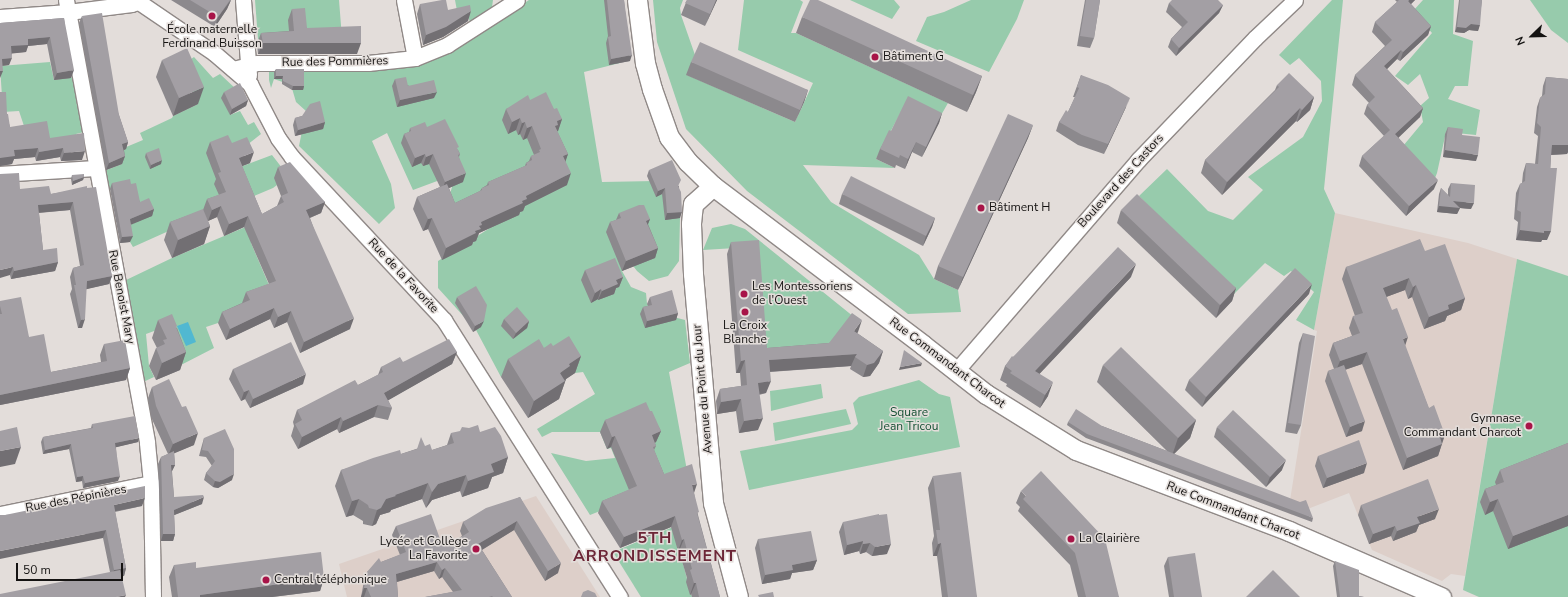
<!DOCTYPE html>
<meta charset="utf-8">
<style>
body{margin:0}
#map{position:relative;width:1568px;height:597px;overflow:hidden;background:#e3ddda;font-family:"Nunito Sans",sans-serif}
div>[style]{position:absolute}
.built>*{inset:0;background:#ddcfc9}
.green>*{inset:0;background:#97cbac}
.water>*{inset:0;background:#51b8d1}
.roads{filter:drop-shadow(1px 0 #908987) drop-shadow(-1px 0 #908987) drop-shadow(0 1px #908987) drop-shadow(0 -1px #908987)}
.minor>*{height:15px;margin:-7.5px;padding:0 7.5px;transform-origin:7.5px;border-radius:7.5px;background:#fff}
.major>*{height:19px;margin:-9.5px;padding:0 9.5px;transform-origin:9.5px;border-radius:9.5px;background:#fff}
.wall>*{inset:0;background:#8c898d}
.shaded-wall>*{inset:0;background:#726f73}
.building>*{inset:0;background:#a39fa4}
.dots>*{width:11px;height:11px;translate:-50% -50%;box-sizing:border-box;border:2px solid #e3ddda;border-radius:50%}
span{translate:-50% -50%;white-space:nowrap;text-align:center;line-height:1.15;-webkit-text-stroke:3px #e3ddda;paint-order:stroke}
.poi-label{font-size:12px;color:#151312}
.left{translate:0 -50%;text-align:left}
.right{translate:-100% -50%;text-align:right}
.street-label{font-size:12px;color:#151312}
.park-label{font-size:12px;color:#145033}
.district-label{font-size:16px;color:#6c2637;font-weight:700;letter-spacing:1px}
.north{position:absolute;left:1512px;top:16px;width:40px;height:40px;-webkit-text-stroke:3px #e3ddda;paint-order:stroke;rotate:247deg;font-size:11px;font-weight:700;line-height:16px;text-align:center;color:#151312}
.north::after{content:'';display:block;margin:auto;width:14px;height:18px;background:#151312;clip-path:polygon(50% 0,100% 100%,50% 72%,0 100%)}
.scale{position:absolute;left:16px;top:563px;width:107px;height:18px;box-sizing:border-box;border:2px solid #151312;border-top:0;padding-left:5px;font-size:12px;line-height:14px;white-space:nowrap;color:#151312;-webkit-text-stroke:3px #e3ddda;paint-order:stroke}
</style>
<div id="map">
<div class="built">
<div style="clip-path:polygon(1335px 213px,1468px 243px,1517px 259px,1465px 576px,1451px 574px,1442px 581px,1372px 550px,1349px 493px,1292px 515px,1288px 513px,1317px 331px,1314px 330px)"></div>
<div style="clip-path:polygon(536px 496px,600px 597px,347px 597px,339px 564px)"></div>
</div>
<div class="green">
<div style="clip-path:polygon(255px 0,339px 0,342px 38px,293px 37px,258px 39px)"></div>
<div style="clip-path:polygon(455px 0,493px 0,492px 7px,470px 22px,467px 14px,458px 16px)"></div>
<div style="clip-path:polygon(529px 0,611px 0,620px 63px,584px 72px,602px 182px,655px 181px,674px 201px,680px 218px,679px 261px,668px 276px,649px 281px,637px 271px,628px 259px,622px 271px,631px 287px,646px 293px,647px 304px,666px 315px,685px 320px,690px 363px,669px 372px,688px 476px,590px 515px,551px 453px,586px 461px,615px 458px,611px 448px,607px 449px,600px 432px,552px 432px,542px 437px,537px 429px,595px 394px,583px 372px,575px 373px,560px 350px,533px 356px,501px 377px,476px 330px,438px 288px,438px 261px,559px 184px,451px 216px,450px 194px,452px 187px,448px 177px,413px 190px,387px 133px,372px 141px,391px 184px,395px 208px,379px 224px,299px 146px,306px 111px,296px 102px,291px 85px,274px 79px,271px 88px,269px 80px,269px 68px,425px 61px,446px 54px)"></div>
<div style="clip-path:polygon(653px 0,683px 0,680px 8px,681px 15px,695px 55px,687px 75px,795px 122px,813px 83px,738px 50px,744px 0,800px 0,803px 2px,791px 33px,796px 33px,948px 103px,940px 117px,904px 106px,876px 159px,895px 168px,803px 165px,831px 202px,919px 255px,934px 279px,958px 290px,961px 312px,908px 314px,747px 191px,686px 129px,657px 42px)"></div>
<div style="clip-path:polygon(850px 0,894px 0,900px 7px,892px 19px)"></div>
<div style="clip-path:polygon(971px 0,1024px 0,1017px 19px,989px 72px,916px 41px,927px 17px,944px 12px)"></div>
<div style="clip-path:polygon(1332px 0,1343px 0,1324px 189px,1335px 213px,1314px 330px,1296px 320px,1314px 292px,1291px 271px,1284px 276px,1265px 263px,1234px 294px,1139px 196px,1167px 169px,1208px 211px,1233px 220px,1263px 190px,1248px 177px,1303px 137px,1322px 101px,1321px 81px,1299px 58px,1290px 65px,1279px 55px)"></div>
<div style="clip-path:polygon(1423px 0,1454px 0,1453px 34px,1473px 41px,1468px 86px,1455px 86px,1448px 99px,1480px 110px,1476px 135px,1446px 132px,1437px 173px,1435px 178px,1403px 146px,1423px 122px,1420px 106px,1429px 98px,1420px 74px,1408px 85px,1395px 76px,1432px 33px,1413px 11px)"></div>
<div style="clip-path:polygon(1530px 0,1568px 0,1568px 43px,1551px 30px)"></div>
<div style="clip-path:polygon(194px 57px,213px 78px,220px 74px,237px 90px,230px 115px,240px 111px,248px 125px,254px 122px,261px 134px,243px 148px,221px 176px,222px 204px,182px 225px,133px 247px,130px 242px,128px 226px,151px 215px,137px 208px,128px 186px,107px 190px,104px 171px,122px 164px,119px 150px,143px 140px,140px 133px,172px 118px,173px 116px,198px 104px,181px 66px)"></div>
<div style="clip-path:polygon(50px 62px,54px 80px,74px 77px,77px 106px,84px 132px,76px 134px,78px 142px,58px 145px,26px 132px,19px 111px,3px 112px,0 66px)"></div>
<div style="clip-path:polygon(272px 155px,286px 173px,275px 178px,277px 185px,273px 188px,247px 199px,235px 169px)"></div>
<div style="clip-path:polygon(257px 222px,251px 243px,272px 292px,242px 303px,218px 323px,206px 327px,214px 348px,179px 366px,165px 327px,146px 334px,149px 366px,154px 377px,141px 383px,124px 281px,172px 258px)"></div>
<div style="clip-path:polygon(731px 224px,745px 229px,854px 317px,825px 355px,764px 361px,752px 247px,703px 250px,712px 228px)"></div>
<div style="clip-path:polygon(1517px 259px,1568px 276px,1568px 597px,1479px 597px,1463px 590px)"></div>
<div style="clip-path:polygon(919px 380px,939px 394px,950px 397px,960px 447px,749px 490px,740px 451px,852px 430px,858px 424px,853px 403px,859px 397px)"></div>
<div style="clip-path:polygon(821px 384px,823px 398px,771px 411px,770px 391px)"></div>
<div style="clip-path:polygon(846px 409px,851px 424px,775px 441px,773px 423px)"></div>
<div style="clip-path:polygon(673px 527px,692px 597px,641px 597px,613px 552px)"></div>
</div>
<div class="water">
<div style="clip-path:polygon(188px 322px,196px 342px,186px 346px,177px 326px)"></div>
</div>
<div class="roads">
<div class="minor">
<div style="left:66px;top:0;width:450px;rotate:79.6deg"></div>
<div style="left:147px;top:443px;width:40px;rotate:84.3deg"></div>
<div style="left:151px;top:483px;width:114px;rotate:89deg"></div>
<div style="left:136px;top:0;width:94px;rotate:34.2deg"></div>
<div style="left:214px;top:53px;width:48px;rotate:40.7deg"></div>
<div style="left:250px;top:84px;width:61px;rotate:62.6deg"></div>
<div style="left:278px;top:138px;width:24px;rotate:54deg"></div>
<div style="left:292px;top:157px;width:223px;rotate:47deg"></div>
<div style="left:444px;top:320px;width:328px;rotate:57.6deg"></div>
<div style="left:243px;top:0;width:75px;rotate:85.4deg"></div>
<div style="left:404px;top:0;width:59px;rotate:79.3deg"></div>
<div style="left:0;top:17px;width:68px;rotate:-4.2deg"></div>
<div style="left:68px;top:12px;width:64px;rotate:-7.2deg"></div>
<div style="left:131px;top:4px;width:7px;rotate:-16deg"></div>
<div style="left:233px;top:69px;width:25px;rotate:-14deg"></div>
<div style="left:257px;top:63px;width:111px"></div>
<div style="left:368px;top:63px;width:47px;rotate:-6.1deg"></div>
<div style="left:415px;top:58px;width:35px;rotate:-22deg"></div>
<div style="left:447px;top:45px;width:83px;rotate:-32.7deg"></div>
<div style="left:0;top:174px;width:96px;rotate:-3.6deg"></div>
<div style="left:956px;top:371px;width:279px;rotate:-49.2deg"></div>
<div style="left:1138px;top:160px;width:169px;rotate:-46.2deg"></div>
<div style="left:1255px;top:38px;width:55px;rotate:-43.5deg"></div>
<div style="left:0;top:514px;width:154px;rotate:-11.6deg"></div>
</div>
<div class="major">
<div style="left:637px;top:0;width:64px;rotate:82.8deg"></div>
<div style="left:645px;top:63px;width:27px;rotate:75deg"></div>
<div style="left:652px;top:89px;width:51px;rotate:70.5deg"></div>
<div style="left:669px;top:137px;width:31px;rotate:53deg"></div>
<div style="left:688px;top:162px;width:35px;rotate:44deg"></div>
<div style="left:713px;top:186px;width:263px;rotate:37.1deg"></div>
<div style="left:923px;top:345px;width:80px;rotate:37.9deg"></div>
<div style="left:986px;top:394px;width:106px;rotate:31.9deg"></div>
<div style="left:1076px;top:450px;width:228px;rotate:20.8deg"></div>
<div style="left:1289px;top:531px;width:166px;rotate:23.5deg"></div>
<div style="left:713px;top:186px;width:27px;rotate:138deg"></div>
<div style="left:693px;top:204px;width:20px;rotate:96deg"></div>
<div style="left:691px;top:224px;width:50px;rotate:87.7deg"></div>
<div style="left:693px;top:274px;width:230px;rotate:85deg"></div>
<div style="left:713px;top:503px;width:97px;rotate:75.1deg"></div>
</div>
</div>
<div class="wall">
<div style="clip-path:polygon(171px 0,231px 0,227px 9px,215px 27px)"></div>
<div style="clip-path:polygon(604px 0,624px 0,630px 61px,609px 65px,606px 43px,608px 36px)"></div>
<div style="clip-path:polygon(687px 0,717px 0,705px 26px,681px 15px)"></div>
<div style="clip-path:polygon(1085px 0,1100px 0,1094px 38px,1090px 48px,1077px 46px)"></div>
<div style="clip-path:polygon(1395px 0,1415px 0,1411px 4px,1431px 26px,1428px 35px,1400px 61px,1397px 59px,1387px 69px,1423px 108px,1420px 117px,1398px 137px,1434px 189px,1406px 216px,1359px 166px,1362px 156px,1384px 136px,1364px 114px,1367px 105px,1369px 103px,1352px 85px,1355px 75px,1385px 46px,1372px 32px,1375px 22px,1397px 2px)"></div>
<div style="clip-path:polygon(1459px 0,1482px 0,1478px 31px,1469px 30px,1464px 33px,1455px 32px)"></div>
<div style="clip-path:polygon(1169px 3px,1223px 5px,1219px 13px,1176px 56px,1168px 47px,1171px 39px,1182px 27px,1166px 12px)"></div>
<div style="clip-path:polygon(420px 4px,448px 10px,468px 21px,443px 37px,423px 45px,417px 14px)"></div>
<div style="clip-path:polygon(292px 9px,307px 28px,357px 54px,258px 54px,257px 44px,261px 33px,289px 31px,288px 20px)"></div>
<div style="clip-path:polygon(82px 16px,119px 115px,128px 142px,126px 149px,124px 150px,125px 156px,122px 164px,106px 170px,79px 23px)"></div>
<div style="clip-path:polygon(802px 17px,982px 76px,976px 92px,967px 112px,796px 33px)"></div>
<div style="clip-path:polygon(64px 18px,71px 78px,54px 80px,47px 44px,28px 46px,26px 52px,12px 53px,9px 65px,2px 66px,0 23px)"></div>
<div style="clip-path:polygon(162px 60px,198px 104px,173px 116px,156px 77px)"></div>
<div style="clip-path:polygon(691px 62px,808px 90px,804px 102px,795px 122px,686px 75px)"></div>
<div style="clip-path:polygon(276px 69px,304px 86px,303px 90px,292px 90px,282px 84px,282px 79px,274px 79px,274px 72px)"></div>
<div style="clip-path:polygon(1081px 75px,1126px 107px,1104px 154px,1078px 145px,1056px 131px,1059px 122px,1068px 112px,1075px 97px,1073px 97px)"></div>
<div style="clip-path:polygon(1546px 77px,1568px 79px,1568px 152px,1567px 154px,1551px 155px,1547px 240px,1542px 240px,1541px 242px,1516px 240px,1518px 222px,1514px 219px,1516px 193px,1520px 184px,1522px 183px,1523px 173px,1526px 163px,1535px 164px,1538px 136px,1534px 133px,1537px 107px,1540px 98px,1542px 96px,1543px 86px)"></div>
<div style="clip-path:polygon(395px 79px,434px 98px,397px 107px,392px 86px)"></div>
<div style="clip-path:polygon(1277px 85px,1314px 97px,1310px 110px,1297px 122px,1296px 121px,1222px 195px,1201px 173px,1205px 160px,1275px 90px)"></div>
<div style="clip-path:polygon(0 92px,10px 127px,50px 138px,82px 160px,61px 161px,60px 157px,36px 161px,35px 157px,14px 159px,12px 164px,0 166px)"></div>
<div style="clip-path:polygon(224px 92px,248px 100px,246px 106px,230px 115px,221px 98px)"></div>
<div style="clip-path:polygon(530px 100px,554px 109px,562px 119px,558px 131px,557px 131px,568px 154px,565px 161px,567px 185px,525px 206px,523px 211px,520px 212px,519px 215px,479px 233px,476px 241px,473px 242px,472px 245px,442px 260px,428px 229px,423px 231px,413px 209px,417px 197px,440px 187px,429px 164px,423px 166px,421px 163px,412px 167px,401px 143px,404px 134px,409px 132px,410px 128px,427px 127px,458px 150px,460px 154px,459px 157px,463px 182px,449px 188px,455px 203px,480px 191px,482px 188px,487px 185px,488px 182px,525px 166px,526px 163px,529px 161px,531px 156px,534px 155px,527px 138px,523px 140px,520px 134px,518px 135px,516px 130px,508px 134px,502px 120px,506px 109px)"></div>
<div style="clip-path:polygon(942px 113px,939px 123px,922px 157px,912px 152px,905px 169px,896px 165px,895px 168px,876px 159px,880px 149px,891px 131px)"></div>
<div style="clip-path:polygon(302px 116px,325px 122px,323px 129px,295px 136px,293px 125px,295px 118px)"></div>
<div style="clip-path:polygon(1033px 125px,1028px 138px,958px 290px,934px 279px,938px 266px)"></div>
<div style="clip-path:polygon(1448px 127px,1462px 135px,1476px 161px,1443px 157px,1445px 134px)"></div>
<div style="clip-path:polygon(210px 142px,232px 143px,250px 163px,242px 166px,262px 214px,277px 206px,281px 196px,274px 178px,278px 167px,325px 202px,321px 213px,310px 218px,350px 329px,300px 353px,287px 322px,274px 328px,270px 319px,226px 340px,218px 323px,222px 312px,242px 303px,246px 292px,269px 284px,244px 227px,224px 236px,217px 217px,208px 221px,210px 226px,204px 244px,172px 258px,164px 240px,170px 222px,203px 210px,207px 199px,219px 195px,214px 184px,216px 179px,206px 153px)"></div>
<div style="clip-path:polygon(146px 153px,161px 164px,150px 169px,145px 157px)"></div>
<div style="clip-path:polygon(649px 170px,679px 186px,680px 218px,665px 220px,662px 194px,656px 197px,647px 176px)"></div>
<div style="clip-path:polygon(72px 175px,84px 177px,83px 180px,72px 185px,71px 179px)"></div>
<div style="clip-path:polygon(112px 183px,131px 184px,140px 202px,154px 209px,152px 216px,131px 224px,130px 242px,120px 243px,110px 189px)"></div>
<div style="clip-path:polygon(1451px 183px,1471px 209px,1460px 208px,1457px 214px,1437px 212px,1439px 194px,1441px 188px,1448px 195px,1448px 189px)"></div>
<div style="clip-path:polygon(87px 188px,112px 276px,109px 284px,86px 289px,82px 328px,78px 328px,70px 294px,72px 289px,70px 277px,73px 268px,80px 266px,70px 210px,39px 213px,43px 250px,58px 262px,55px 271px,11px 279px,10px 275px,20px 189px,51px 194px)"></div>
<div style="clip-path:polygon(842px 194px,935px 218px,932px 227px,923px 246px,839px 204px)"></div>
<div style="clip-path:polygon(1121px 210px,1236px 288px,1232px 301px,1216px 318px,1117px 223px)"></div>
<div style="clip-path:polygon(619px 213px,650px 219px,648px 224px,658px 248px,655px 258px,622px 271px,606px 232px,610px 222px,616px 220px)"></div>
<div style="clip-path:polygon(731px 242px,767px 348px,829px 343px,858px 332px,857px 333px,883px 351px,879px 363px,870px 376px,863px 377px,850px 369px,851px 366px,770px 372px,766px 393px,759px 395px,758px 430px,739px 433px,736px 411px,717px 414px,716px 401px,720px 389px,741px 386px,740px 373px,736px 373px,727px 254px)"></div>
<div style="clip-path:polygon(1425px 251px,1465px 298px,1461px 310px,1447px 316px,1445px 321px,1424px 329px,1412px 297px,1408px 299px,1405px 290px,1386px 297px,1442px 443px,1438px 456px,1403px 470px,1362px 364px,1345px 370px,1362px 431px,1346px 437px,1325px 381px,1328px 371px,1334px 369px,1329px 355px,1333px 343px,1352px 336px,1349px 328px,1353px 316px,1355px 316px,1342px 279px,1346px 267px)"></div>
<div style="clip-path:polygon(585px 270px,623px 277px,619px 287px,616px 288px,614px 294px,598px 300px,598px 299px,591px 303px,581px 280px)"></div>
<div style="clip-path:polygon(1131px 277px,1039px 374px,1048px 396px,1040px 408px,1006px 386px,1007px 384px,1000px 380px,1005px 366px,1013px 357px)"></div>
<div style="clip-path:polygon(1309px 294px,1202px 407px,1185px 390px,1189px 380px)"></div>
<div style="clip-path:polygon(457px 297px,481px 327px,473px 332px,455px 303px)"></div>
<div style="clip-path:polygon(650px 297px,678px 313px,676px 320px,645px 328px,640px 314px,643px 307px,648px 306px,647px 304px)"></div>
<div style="clip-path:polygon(0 301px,29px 337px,51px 372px,101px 362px,100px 355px,104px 344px,130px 368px,126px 380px,0 405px)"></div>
<div style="clip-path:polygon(504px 319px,529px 321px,527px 328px,513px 339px,501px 326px)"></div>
<div style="clip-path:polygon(158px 320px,177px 328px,186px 352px,180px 370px,156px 380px,149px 366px,156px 348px,157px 348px,152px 338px)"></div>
<div style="clip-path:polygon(1303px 333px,1301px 425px,1297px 434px,1285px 432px,1299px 343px)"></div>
<div style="clip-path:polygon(553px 346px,581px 356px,575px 373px,566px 379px,559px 399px,528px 418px,501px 377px,508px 359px,544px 348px)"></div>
<div style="clip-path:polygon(457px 352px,452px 364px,388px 400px,392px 408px,388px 420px,374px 417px,339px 433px,337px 429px,298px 449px,291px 436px,294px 426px,293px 422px,297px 410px,358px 385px,378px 375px,381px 367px,403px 362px)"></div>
<div style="clip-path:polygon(1103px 365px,1196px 420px,1190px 438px,1174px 454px,1313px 518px,1312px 522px,1086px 438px,1067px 425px,1068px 422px,1102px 426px,1167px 451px,1097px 382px)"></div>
<div style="clip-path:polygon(233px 369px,303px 384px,250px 408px,245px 399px,241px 401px,229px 379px)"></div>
<div style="clip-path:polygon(152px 387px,194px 445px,174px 453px,175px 465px,172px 471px,174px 497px,202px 504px,174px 515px,175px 534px,173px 541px,161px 541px,158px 464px,161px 457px,168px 454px,151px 417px,148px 398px)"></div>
<div style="clip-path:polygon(650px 411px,661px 431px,656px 442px,655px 443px,656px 446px,654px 450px,664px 474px,694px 493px,698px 515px,720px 597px,692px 597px,691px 594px,690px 595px,686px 582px,687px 578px,679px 551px,678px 551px,671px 527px,620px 548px,598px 513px,602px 501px,629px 490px,611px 447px,607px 449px,600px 432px,605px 420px)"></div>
<div style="clip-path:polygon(92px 424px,138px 442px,116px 447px,118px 481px,83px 488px,82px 481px,76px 482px,69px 449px,43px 454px,41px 442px,43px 437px,91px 428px)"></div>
<div style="clip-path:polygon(1217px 427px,1282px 470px,1266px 487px,1214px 437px)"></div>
<div style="clip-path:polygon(480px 432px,508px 457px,503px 473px,492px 477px,488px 488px,462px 497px,460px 491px,432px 500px,426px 508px,422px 499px,391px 510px,390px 512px,380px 515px,376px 524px,372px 526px,363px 524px,363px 521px,353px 515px,346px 517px,335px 486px,341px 470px,401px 454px,425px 446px,432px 450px,447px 445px,451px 433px)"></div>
<div style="clip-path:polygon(204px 438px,232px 480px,218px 488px,213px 487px,204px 480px,206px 473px,212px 466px,206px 457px,199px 456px,202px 445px)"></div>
<div style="clip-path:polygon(1568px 443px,1568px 526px,1508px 549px,1493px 511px,1485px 515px,1480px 502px,1485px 489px,1496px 485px,1495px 482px,1500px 470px)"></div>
<div style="clip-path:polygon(1318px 456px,1364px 473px,1323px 488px,1315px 466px)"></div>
<div style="clip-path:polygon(933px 476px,977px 597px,942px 597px,937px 556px,933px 556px,932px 543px,934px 536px,928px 488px)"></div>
<div style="clip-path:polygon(1021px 491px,1119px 597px,1078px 597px,1070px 565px,1018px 511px,1020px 507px,1016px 503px)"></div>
<div style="clip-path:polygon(520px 497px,558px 573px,545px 581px,514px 530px,482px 550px,512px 597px,425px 597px,453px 592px,442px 577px,439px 579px,434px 571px,397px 582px,398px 597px,361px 597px,364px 581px,367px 572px,381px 562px,400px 555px,392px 535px,396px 526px,440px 539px,447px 546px,462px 536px,460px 531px,463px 522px)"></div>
<div style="clip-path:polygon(1361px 505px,1435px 519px,1419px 525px,1416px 532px,1393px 541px,1391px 536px,1369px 544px,1358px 515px)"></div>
<div style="clip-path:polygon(142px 506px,115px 512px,126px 568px,124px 576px,122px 576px,110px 572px,103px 538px,5px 515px)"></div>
<div style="clip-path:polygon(843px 522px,887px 554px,872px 556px,866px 552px,860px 554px,859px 551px,844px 555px,839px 532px)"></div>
<div style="clip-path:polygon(758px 539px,817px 560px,813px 570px,792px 573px,790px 579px,762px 584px,755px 548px)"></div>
<div style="clip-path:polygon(1168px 557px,1202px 597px,1169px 597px,1164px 566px)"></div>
<div style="clip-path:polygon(1335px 561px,1359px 596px,1364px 597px,1337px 597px,1333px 566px)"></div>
<div style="clip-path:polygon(174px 565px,196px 568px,324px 578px,320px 591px,272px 597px,172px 597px,169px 577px)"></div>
</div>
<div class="shaded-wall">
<div style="clip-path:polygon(231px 0,227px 9px,215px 27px,218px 17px)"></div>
<div style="clip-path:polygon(716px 0,717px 0,705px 26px,710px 14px)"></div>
<div style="clip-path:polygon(1409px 0,1415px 0,1405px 10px)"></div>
<div style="clip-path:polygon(1223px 5px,1219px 13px,1176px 56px,1179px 48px)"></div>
<div style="clip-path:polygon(471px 11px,468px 21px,443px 37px,423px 45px,426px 35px)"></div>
<div style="clip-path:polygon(1471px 24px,1480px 25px,1478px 31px,1469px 30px,1464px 33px,1455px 32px,1457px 27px)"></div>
<div style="clip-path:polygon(1431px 26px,1428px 35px,1400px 61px,1403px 52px)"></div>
<div style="clip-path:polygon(50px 37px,47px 44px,28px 46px,26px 52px,8px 54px,11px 46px,28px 39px)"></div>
<div style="clip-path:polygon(263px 43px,361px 43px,357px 54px,258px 54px)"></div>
<div style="clip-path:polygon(1401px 50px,1397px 59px,1381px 75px,1384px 66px)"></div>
<div style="clip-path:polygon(632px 55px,630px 61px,609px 65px,611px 59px)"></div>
<div style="clip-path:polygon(12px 58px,9px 65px,0 66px,2px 59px)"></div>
<div style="clip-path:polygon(74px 70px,71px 78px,54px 80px,57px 73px)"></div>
<div style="clip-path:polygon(0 71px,3px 71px,0 78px)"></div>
<div style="clip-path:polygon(276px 76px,283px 76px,282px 79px,274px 79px)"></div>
<div style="clip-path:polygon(982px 76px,976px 92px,967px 112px,973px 95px)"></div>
<div style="clip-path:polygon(293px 86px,304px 86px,303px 90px,292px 90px)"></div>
<div style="clip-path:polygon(204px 87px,198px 104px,173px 116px,179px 98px)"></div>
<div style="clip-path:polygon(808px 90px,804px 102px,795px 122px,800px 110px)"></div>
<div style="clip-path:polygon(437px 92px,434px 98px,397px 107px,400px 100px)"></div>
<div style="clip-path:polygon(1314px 97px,1310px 110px,1297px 122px,1302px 110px)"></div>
<div style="clip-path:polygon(1130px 98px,1126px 107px,1104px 154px,1108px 144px)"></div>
<div style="clip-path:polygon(248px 100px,246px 106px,230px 115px,232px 109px)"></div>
<div style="clip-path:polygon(1300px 108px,1296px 121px,1222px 195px,1227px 182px)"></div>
<div style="clip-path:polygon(1423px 108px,1420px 117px,1392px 144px,1395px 134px)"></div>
<div style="clip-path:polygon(942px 113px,939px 123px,922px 157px,926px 147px)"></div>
<div style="clip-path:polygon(520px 118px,516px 130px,508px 134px,512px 122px)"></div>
<div style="clip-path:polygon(562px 119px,558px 131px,555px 132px,550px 138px,557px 121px)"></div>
<div style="clip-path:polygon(325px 122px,323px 129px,295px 136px,298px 130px)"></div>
<div style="clip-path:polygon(525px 122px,520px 134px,518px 135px,522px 123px)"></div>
<div style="clip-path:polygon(1033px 125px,1028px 138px,958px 290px,963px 277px)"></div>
<div style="clip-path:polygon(532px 126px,527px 138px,523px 140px,527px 128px)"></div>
<div style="clip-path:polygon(128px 142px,126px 149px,120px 152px,122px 144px)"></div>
<div style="clip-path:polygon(916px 142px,912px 152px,905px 169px,908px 159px)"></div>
<div style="clip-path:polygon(1552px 145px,1568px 145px,1568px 152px,1567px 154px,1549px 155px)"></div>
<div style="clip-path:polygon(38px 148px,35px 157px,14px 159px,12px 164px,0 166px,0 158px,14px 150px)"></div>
<div style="clip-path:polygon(63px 148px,60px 157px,36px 161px,39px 152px)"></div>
<div style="clip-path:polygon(1445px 150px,1478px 155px,1476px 161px,1443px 157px)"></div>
<div style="clip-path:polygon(85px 151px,82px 160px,61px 161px,64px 153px)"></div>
<div style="clip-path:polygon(254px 152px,250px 163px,235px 169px,239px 158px)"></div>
<div style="clip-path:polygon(425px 154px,421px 163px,412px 167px,415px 158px)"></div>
<div style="clip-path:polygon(433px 154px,429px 164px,423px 166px,426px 157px)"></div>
<div style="clip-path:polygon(568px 154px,564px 166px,563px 156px)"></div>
<div style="clip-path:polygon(125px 156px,122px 164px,106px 170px,109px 163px)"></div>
<div style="clip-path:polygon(162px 160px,161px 164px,150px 169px,151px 165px)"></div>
<div style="clip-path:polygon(466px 173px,463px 182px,442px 191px,445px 182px)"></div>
<div style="clip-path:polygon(571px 173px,567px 185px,525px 206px,523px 211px,520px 212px,519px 215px,479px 233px,476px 241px,473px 242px,472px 245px,442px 260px,446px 248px,475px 231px,481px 222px,522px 201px,526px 196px)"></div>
<div style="clip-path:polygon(84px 177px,83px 180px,72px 185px,73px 181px)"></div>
<div style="clip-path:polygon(1438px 180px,1434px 189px,1406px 216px,1409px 206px)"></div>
<div style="clip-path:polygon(665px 188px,662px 194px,656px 197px,658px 191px)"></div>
<div style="clip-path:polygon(1453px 201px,1474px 203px,1471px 209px,1460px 208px,1457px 214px,1437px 212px,1439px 206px)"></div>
<div style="clip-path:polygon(73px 202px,70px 210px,35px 213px,38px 205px)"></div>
<div style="clip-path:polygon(325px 202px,321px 213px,302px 221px,306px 210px)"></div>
<div style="clip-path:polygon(221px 206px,217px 217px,208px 221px,212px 210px)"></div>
<div style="clip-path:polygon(154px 209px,152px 216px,128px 226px,130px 219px)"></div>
<div style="clip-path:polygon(682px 212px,680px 218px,665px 220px,667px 213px)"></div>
<div style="clip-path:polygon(248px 216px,244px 227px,224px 236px,229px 224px)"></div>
<div style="clip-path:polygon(432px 218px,428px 229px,423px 231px,428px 219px)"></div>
<div style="clip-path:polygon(935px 218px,932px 227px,923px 246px,926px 236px)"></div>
<div style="clip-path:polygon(650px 219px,646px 229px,646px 221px)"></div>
<div style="clip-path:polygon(210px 226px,204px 244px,172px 258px,178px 240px)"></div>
<div style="clip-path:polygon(1520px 230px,1544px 231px,1551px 231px,1547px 240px,1542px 240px,1541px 242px,1516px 240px)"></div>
<div style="clip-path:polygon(133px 236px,130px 242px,120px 243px,122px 237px)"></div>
<div style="clip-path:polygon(658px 248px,655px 258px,622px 271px,626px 261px)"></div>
<div style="clip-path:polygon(58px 262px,55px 271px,11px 279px,14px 271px)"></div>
<div style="clip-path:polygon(1136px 264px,1131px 277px,1030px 384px,1035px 371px)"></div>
<div style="clip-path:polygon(13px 267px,10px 275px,0 278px,0 270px)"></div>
<div style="clip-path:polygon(112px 276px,109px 284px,83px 290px,87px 281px)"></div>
<div style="clip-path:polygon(623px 277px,619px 287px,616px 288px,614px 294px,598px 300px,602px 291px,616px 280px)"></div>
<div style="clip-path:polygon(1409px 278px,1405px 290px,1378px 300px,1383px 288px)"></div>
<div style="clip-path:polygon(1312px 284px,1309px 294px,1202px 407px,1206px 397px)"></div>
<div style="clip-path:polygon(1416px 285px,1412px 297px,1408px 299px,1413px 287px)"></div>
<div style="clip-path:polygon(1236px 288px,1232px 301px,1216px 318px,1220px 305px)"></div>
<div style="clip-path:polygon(601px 289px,598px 299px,591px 303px,595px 293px)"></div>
<div style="clip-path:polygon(1465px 298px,1461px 310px,1447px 316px,1445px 321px,1424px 329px,1429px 317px,1448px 305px)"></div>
<div style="clip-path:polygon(274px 308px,270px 319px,226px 340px,230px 329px)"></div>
<div style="clip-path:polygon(291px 311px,287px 322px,274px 328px,278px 317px)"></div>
<div style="clip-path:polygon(678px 313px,676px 320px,645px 328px,647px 321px)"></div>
<div style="clip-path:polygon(354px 318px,350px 329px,300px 353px,304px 342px)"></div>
<div style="clip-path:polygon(85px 319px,82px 328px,78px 328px,81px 320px)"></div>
<div style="clip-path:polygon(862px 320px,858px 332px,849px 343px,854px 331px)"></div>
<div style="clip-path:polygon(484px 321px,481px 327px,473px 332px,475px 326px)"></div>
<div style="clip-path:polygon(529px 321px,527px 328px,513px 339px,516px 333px)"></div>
<div style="clip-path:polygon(1408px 337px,1404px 349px,1403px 339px)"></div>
<div style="clip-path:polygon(883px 351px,879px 363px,870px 376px,863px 377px,867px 365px)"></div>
<div style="clip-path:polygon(186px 352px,180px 370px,156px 380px,162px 363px)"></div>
<div style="clip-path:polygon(457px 352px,452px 364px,380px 405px,384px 393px)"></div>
<div style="clip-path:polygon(1367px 352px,1362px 364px,1335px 373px,1340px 361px)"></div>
<div style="clip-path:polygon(857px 354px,855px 357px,851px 366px,765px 372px,769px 360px)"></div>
<div style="clip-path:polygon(581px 356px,575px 373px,566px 379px,559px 399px,528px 418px,534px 401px,569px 364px)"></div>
<div style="clip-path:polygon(745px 360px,740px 373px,736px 373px,741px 361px)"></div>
<div style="clip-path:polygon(922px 363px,921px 366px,899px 370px,900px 367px)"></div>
<div style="clip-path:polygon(130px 368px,126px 380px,0 405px,0 395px)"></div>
<div style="clip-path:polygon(306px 374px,303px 384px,250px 408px,253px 399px)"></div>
<div style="clip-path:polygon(771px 381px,766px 393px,753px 395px,758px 383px)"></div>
<div style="clip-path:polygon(1053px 382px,1048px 396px,1040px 408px,1045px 395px)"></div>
<div style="clip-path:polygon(249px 390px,245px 399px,241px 401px,244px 392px)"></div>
<div style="clip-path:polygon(741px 399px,736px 411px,717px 414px,721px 402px)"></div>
<div style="clip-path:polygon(378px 405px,374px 417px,339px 433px,343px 421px)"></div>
<div style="clip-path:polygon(341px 417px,337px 429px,298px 449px,302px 437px)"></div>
<div style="clip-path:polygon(763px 418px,758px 430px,739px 433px,744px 421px)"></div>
<div style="clip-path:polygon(1196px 420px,1190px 438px,1172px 456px,1178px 438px)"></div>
<div style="clip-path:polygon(1365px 421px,1362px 431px,1346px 437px,1350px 427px)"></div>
<div style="clip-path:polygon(661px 431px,656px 442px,647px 446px,652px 435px)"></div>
<div style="clip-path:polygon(198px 433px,194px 445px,168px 456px,173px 444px)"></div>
<div style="clip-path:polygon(1445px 435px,1438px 456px,1403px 470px,1407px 458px,1440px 437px)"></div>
<div style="clip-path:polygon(615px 436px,611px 447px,607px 449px,612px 437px)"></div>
<div style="clip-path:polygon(139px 438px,138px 442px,113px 448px,115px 443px)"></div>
<div style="clip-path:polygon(71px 444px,69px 449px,43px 454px,45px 450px)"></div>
<div style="clip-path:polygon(21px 447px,15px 464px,0 467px,0 451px)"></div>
<div style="clip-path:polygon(508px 457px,503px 473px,492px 477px,488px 488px,462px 497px,468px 481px,491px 464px)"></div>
<div style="clip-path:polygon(1286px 460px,1282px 470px,1266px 487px,1270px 477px)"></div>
<div style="clip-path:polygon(1367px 463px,1364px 473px,1323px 488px,1327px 478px)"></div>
<div style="clip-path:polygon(171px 465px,175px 465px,172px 471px,169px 472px)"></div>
<div style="clip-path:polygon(234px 474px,232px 480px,218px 488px,213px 487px,215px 481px)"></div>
<div style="clip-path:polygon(466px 475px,460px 491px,432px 500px,426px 508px,432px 492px,438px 484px)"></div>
<div style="clip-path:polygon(83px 476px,82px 481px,76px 482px,77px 477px)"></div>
<div style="clip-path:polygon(120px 476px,118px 481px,83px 488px,85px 483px)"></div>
<div style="clip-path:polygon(428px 483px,422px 499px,391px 510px,390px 512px,380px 515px,376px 524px,372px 526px,377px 510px,386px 499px,395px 495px)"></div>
<div style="clip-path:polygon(697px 484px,693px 496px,692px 485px)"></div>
<div style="clip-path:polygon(204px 497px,202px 504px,172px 516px,174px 510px)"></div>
<div style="clip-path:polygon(145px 498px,142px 506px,111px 512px,114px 505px)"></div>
<div style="clip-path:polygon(359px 499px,353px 515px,346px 517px,352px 501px)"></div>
<div style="clip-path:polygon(1498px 499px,1493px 511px,1485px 515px,1490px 502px)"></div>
<div style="clip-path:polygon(1439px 509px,1435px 519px,1419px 525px,1416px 532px,1393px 541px,1397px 531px,1417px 517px)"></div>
<div style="clip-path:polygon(1568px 515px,1568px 526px,1508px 549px,1513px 536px)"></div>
<div style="clip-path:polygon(675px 516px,671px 527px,620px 548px,624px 537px)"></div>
<div style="clip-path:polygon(517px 521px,514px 530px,475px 554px,478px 544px)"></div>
<div style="clip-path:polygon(1395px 526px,1391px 536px,1369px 544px,1373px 534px)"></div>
<div style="clip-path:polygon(106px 530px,103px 538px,0 559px,0 551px)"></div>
<div style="clip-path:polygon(163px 534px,175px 534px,173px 541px,161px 541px)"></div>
<div style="clip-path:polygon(684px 539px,679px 551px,678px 551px,682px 540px)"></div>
<div style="clip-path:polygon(863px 541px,859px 551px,844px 555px,847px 545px)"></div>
<div style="clip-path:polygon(870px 543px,866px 552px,860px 554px,863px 544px)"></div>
<div style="clip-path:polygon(941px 543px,937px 556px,933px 556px,938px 544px)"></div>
<div style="clip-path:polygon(891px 544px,887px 554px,872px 556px,875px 547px)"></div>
<div style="clip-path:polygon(817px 560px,813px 570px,792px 573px,790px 579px,762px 584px,765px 575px,792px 565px)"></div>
<div style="clip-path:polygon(437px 562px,434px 571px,393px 583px,396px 574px)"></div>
<div style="clip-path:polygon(561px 563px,558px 573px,545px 581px,548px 571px)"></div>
<div style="clip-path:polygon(126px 568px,124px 576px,112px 578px,114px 570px)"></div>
<div style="clip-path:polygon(445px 568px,442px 577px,439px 579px,442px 570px)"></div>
<div style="clip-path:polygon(324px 578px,320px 591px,272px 597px,199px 597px,200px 595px)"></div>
<div style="clip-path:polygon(694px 583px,696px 583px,691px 594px,690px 595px)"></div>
<div style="clip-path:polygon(364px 588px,367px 588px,364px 597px,361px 597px)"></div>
<div style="clip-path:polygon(126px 595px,125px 597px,116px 597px)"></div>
</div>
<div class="building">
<div style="clip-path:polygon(190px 0,230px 0,218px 17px)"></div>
<div style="clip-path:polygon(442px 0,446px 0,448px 10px,470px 5px,471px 11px,446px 27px,426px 35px,420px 4px)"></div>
<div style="clip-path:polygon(607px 0,624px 0,632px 55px,611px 59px,608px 37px,611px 36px)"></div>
<div style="clip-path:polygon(687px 0,716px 0,710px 14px,685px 3px)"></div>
<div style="clip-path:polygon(810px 0,818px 0,982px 76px,973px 95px,802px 17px)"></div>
<div style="clip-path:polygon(1086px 0,1100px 0,1094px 38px,1080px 36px)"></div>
<div style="clip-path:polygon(1172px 0,1218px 0,1223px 5px,1179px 48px,1171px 39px,1188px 22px,1169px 3px)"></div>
<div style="clip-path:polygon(1399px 0,1409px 0,1408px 1px,1431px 26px,1403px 52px,1401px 50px,1384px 66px,1423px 108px,1395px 134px,1438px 180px,1409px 206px,1362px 156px,1390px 130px,1367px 105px,1375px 97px,1355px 75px,1392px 40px,1375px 22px)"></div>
<div style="clip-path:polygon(1460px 0,1482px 0,1480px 25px,1471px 24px,1466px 28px,1457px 27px)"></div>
<div style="clip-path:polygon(305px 8px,307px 28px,361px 26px,361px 43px,263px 43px,261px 33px,294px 31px,292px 9px)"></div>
<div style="clip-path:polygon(102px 13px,119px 115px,128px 142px,122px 144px,125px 156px,109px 163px,82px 16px)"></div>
<div style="clip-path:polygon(64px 18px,74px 70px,57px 73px,50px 37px,28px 39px,28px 45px,11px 46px,12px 58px,2px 59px,3px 71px,0 71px,0 23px)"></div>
<div style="clip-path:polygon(700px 42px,808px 90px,800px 110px,691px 62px)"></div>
<div style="clip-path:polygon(187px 48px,204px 87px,179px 98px,162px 60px)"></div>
<div style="clip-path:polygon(276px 69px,304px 69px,304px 86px,293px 86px,283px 81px,283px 76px,276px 76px)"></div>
<div style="clip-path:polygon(1289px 73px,1314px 97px,1302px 110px,1300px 108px,1227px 182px,1205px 160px,1279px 87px,1277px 85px)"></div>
<div style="clip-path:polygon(1081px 75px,1108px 85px,1130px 98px,1108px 144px,1082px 135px,1059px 122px,1066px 110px,1068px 112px,1079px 88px,1077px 87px)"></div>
<div style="clip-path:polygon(406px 77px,408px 86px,434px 80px,437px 92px,400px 100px,395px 79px)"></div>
<div style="clip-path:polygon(1546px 77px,1568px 79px,1568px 145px,1552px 145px,1550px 168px,1557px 168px,1551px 231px,1544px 231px,1544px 233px,1520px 230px,1521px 212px,1517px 210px,1520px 184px,1525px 181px,1526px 163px,1538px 164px,1541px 127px,1537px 123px,1540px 98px,1545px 94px)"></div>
<div style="clip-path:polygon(240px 83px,248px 100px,232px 109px,224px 92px)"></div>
<div style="clip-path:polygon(0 92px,6px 92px,7px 114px,8px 114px,10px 127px,47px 121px,50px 138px,84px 133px,85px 151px,64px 153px,63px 148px,39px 152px,38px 148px,14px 150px,15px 156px,0 158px)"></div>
<div style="clip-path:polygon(546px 92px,554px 109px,557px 108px,562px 119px,557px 121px,558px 125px,555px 126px,568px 154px,563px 156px,571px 173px,526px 196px,527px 199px,522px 201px,523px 203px,481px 222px,482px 225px,479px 226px,481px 229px,475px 231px,476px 233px,446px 248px,432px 218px,428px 219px,417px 197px,447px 184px,455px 203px,482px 190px,482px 188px,489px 185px,488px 182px,527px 165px,526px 163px,532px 160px,531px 156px,540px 152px,539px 150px,541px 149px,532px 126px,527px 128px,525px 122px,522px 123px,520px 118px,512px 122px,506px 109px,528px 95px,530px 100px)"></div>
<div style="clip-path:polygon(908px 96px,942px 113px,926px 147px,916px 142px,908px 159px,900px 155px,899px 158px,880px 149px,889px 130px,891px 131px)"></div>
<div style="clip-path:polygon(320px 101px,325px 122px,298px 130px,295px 118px,302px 116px,310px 104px)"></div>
<div style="clip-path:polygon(1008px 114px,1033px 125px,963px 277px,938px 266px)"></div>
<div style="clip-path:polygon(445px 119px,459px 147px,457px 148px,460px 154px,458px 155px,466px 173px,445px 182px,433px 154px,426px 157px,425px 154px,415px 158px,404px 134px,411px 131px,410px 128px,425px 122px,427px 127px)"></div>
<div style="clip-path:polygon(1448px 127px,1463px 129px,1462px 135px,1480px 137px,1478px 155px,1445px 150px)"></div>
<div style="clip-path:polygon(228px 135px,232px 143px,247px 137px,254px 152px,239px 158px,262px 214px,284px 202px,281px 196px,288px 193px,278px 167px,290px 162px,325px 202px,306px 210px,354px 318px,304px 342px,291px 311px,278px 317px,274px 308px,230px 329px,222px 312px,250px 300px,246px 292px,276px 281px,248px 216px,229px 224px,221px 206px,212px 210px,207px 199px,226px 192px,218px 173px,221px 172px,210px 142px)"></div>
<div style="clip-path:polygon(159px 148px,162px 160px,151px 165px,146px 153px)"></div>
<div style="clip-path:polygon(672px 160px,681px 180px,678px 186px,681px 192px,682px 212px,667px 213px,665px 188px,658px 191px,649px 170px)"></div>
<div style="clip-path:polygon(19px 173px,20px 189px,49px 186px,51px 194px,87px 186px,87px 188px,96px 187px,112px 276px,87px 281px,85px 319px,81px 320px,74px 285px,76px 285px,73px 268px,84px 265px,73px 202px,38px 205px,43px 250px,57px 248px,58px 262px,14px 271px,13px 267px,0 270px,0 174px)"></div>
<div style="clip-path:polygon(84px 174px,84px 177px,73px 181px,72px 175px)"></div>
<div style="clip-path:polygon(851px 176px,935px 218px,926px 236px,842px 194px)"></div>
<div style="clip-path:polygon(130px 179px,131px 184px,136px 183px,140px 202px,149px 198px,154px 209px,130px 219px,133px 236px,122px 237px,112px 183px)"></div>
<div style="clip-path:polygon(1451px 183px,1475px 185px,1474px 203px,1453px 201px,1460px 208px,1439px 206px,1441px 188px,1450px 197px)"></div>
<div style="clip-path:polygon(1137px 194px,1236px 288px,1220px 305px,1121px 210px)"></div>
<div style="clip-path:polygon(639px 205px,644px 205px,650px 219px,646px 221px,658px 248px,626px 261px,610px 222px,621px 218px,619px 213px)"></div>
<div style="clip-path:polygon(203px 209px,210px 226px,178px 240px,170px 222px)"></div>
<div style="clip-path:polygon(1420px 239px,1425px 251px,1445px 244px,1465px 298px,1448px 305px,1449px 309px,1429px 317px,1416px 285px,1413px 287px,1409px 278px,1383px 288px,1392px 310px,1397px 308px,1408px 337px,1403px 339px,1429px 408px,1434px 405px,1445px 435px,1440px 437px,1442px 444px,1407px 458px,1367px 352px,1340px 361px,1333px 343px,1360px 333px,1353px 316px,1363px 313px,1346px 267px)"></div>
<div style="clip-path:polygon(759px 240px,767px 348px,829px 343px,852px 313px,862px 320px,854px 331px,883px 351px,874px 363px,867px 365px,855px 357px,857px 354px,769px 360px,771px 381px,758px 383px,763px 418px,744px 421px,741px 399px,721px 402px,720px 389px,747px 385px,745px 360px,741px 361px,731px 242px)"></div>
<div style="clip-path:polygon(1118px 247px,1136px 264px,1035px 371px,1053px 382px,1045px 395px,1010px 373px,1012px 371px,1005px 366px,1012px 356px,1013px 357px)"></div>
<div style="clip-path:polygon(615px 258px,623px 277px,616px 280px,618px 284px,602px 291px,601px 289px,595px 293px,585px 270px)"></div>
<div style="clip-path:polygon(1295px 268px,1312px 284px,1206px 397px,1189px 380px)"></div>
<div style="clip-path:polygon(476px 286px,487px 305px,484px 321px,475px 326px,457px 297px)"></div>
<div style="clip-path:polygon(672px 290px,678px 313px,647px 321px,643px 307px,652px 305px,650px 297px)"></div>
<div style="clip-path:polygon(21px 297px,29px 337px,44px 334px,51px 372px,107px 361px,104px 344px,125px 340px,130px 368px,0 395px,0 314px,2px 314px,0 306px,0 301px)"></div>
<div style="clip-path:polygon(517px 307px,529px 321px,516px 333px,504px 319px)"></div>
<div style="clip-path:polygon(172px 314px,177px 326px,176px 327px,186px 352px,162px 363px,156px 348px,165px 344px,163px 340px,167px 339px,158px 320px)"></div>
<div style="clip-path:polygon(1303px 333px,1315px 336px,1301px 425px,1288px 423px)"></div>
<div style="clip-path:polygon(569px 336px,581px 356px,569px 364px,570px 366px,560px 373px,565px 381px,534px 401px,508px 359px,539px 339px,544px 348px,551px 343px,553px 346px)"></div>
<div style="clip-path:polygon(449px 339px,457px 352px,384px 393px,392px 408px,378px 405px,343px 421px,341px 417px,302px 437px,295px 424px,302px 420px,297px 410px,355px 380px,358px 385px,383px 372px,381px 367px,400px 357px,403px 362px)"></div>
<div style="clip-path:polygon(291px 342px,306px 374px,253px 399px,249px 390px,244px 392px,233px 369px)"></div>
<div style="clip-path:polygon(1121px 347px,1196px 420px,1178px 438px,1103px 365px)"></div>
<div style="clip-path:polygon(904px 350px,922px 363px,900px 367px)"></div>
<div style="clip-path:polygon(1344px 365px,1365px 421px,1350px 427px,1328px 371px)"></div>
<div style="clip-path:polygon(169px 379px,182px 407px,186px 406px,198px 433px,173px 444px,156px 406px,152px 387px)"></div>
<div style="clip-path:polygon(646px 402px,650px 411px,652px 411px,661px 431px,652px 435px,656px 446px,653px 447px,664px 474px,692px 464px,697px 484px,692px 485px,699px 512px,697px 513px,720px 597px,699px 597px,696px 583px,694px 583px,690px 570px,692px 569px,684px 539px,682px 540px,675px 516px,624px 537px,602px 501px,637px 486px,615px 436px,612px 437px,605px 420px)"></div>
<div style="clip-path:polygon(1076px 409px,1102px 426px,1300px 502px,1306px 500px,1313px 518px,1087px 434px,1068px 422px)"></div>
<div style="clip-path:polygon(1233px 410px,1286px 460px,1270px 477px,1217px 427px)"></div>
<div style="clip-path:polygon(135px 416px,139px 438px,115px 443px,120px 476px,85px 483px,83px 476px,77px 477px,71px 444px,45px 450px,43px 437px,93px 428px,92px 424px)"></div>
<div style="clip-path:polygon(478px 425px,480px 432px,495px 427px,501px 436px,508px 457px,491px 464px,494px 472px,468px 481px,466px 475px,438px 484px,432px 492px,428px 483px,395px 495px,396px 496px,386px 499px,381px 508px,377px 510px,369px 508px,368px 505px,359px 499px,352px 501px,341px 470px,373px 458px,400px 450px,401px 454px,417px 449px,421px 437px,425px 446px,430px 444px,432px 450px,454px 443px,451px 433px,460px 431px,462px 427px,469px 428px)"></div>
<div style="clip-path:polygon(17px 427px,21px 447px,0 451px,0 431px)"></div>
<div style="clip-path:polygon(225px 429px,234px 449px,234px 474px,220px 482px,215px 481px,206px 473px,215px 461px,208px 451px,202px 450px,204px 438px)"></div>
<div style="clip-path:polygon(1359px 440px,1367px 463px,1327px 478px,1318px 456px)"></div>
<div style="clip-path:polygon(1568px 443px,1568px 515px,1513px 536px,1498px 499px,1490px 502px,1485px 489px,1504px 482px,1500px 470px)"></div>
<div style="clip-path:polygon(174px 451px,175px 465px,171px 465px,174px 497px,203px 495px,204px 497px,174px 510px,175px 534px,163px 534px,161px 457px)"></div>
<div style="clip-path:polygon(1041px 471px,1105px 539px,1119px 597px,1086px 597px,1075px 553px,1023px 499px,1026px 496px,1021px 491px)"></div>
<div style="clip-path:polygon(961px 472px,977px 597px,948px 597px,941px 543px,938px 544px,936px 530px,940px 530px,933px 476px)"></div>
<div style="clip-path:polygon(1428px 479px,1439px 509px,1417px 517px,1420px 523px,1397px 531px,1395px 526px,1373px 534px,1361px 505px)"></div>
<div style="clip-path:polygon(145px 486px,145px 498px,114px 505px,126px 568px,114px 570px,106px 530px,0 551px,0 515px,5px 515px)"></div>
<div style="clip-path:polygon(520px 497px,561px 563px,548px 571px,517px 521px,478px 544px,512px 597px,493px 597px,492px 596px,489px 597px,425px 597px,462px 590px,445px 568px,442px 570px,437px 562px,396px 574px,398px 597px,371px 597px,367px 588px,364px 588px,367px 572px,379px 558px,381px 562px,406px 552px,396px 526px,431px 514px,440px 539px,443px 538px,447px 546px,469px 532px,463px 522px,486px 508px)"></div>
<div style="clip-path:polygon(879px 514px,879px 515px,887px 514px,891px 544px,875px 547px,870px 543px,863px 544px,863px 541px,847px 545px,843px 522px)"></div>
<div style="clip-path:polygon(811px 531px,817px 560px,792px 565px,793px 570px,765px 575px,758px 539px)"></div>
<div style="clip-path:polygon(321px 552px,324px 578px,200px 595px,200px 597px,178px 597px,174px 565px,196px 562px,196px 568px)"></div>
<div style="clip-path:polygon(1195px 553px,1202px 597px,1174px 597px,1168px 557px)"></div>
<div style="clip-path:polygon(1335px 561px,1359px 570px,1359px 596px,1364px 597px,1340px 597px)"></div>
<div style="clip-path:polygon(120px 570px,126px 595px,116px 597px,0 597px,0 594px)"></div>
<div style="clip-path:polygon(1273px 570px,1300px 597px,1246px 597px)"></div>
<div style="clip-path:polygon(588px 590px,595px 593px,597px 597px,581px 597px,583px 592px)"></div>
<div style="clip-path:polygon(773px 592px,774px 597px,775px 597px,759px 597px,758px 595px)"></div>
</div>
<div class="dots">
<div style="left:212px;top:16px;background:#a81448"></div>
<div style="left:875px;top:57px;background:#a81448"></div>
<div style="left:981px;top:208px;background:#a81448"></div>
<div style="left:744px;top:294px;background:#a81448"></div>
<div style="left:745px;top:312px;background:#a81448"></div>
<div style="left:1529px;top:426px;background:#a81448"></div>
<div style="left:1071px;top:539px;background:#a81448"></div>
<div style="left:476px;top:549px;background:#a81448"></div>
<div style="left:266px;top:580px;background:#a81448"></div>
</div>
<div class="poi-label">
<span style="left:212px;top:37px">École maternelle<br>Ferdinand Buisson</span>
<span class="left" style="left:883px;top:57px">Bâtiment G</span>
<span class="left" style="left:989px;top:208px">Bâtiment H</span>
<span class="left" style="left:752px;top:294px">Les Montessoriens<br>de l'Ouest</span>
<span style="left:745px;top:333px">La Croix<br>Blanche</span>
<span class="right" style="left:1521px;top:426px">Gymnase<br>Commandant Charcot</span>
<span class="left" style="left:1079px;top:539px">La Clairière</span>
<span class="right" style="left:468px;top:549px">Lycée et Collège<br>La Favorite</span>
<span class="left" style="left:274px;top:580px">Central téléphonique</span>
</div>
<div class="street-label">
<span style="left:335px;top:62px;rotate:-1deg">Rue des Pommières</span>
<span style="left:1121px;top:181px;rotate:-48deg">Boulevard des Castors</span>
<span style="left:403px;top:276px;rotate:47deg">Rue de la Favorite</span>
<span style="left:121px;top:297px;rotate:79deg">Rue Benoist Mary</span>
<span style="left:947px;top:363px;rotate:37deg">Rue Commandant Charcot</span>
<span style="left:703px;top:389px;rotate:-95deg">Avenue du Point du Jour</span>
<span style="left:76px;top:499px;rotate:-11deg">Rue des Pépinières</span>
<span style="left:1233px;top:511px;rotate:21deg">Rue Commandant Charcot</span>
</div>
<div class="park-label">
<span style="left:909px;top:420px">Square<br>Jean Tricou</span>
</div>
<div class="district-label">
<span style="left:655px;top:547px">5TH<br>ARRONDISSEMENT</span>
</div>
<div class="north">N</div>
<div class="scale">50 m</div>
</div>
